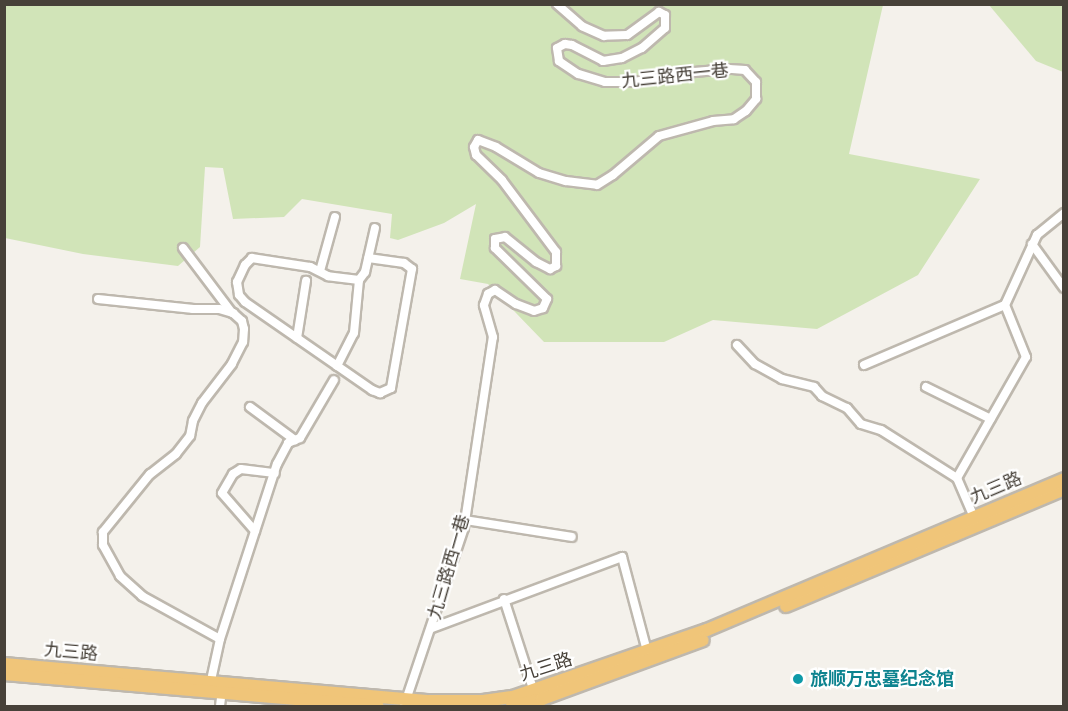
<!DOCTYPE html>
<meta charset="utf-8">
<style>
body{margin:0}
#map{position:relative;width:1068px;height:711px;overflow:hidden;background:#f4f1eb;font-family:"Fira Sans Condensed","Noto Sans SC",sans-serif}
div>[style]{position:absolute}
.green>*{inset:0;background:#d1e4b8}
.roads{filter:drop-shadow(2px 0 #beb8ae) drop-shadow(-2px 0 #beb8ae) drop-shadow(0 2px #beb8ae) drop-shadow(0 -2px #beb8ae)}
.minor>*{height:8px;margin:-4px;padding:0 4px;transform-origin:4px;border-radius:4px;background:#fff}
.highway>*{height:12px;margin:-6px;padding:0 6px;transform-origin:6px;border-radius:6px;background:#f0c579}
.dots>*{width:16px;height:16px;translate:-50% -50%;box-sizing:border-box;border:3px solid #fff;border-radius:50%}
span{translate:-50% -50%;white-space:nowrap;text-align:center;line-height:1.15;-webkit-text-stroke:4.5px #fff;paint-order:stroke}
.street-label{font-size:18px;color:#474139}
.culture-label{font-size:18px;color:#0d838f;font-weight:700}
.left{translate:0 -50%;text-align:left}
.frame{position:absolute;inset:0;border:6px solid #474139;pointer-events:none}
</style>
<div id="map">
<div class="green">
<div style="clip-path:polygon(5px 5px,883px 5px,849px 154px,980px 179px,918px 275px,817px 329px,713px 320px,664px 342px,544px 342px,488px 284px,460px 279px,476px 204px,444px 223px,398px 240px,390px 238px,392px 214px,302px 199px,284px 217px,233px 219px,223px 168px,205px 167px,200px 247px,178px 266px,83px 254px,5px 238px)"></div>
<div style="clip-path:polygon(989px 5px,1063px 5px,1063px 72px,1036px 61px)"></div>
</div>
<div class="roads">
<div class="minor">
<div style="left:1032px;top:244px;width:54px;rotate:54deg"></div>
<div style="left:183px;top:248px;width:81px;rotate:53deg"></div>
<div style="left:320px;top:271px;width:56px;rotate:-74.5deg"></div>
<div style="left:359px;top:280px;width:31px;rotate:-173deg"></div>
<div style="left:328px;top:276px;width:20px;rotate:-153deg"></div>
<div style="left:310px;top:267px;width:59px;rotate:-171.2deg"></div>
<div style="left:252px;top:258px;width:10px;rotate:135deg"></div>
<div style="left:245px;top:265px;width:19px;rotate:115deg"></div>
<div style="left:237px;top:282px;width:13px;rotate:81deg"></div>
<div style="left:239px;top:295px;width:9px;rotate:49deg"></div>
<div style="left:245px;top:302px;width:155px;rotate:34.7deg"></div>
<div style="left:372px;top:390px;width:9px;rotate:21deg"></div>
<div style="left:380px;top:393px;width:12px;rotate:-24deg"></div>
<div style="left:391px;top:388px;width:121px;rotate:-80deg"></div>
<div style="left:412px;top:269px;width:10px;rotate:-143deg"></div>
<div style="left:404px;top:263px;width:36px;rotate:-172deg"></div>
<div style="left:98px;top:299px;width:96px;rotate:6deg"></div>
<div style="left:193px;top:309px;width:26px"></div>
<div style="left:219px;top:309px;width:15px;rotate:16deg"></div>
<div style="left:233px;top:313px;width:12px;rotate:42deg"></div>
<div style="left:242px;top:321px;width:8px;rotate:76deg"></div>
<div style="left:244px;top:329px;width:13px;rotate:94deg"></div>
<div style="left:243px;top:342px;width:25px;rotate:117deg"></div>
<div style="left:232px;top:364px;width:49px;rotate:127.6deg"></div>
<div style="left:202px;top:403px;width:20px;rotate:117deg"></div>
<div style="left:193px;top:421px;width:15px;rotate:101deg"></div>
<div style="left:190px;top:436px;width:23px;rotate:128deg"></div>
<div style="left:176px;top:454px;width:33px;rotate:142deg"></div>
<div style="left:150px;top:474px;width:75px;rotate:129deg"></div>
<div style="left:103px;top:532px;width:13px;rotate:90deg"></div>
<div style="left:103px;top:545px;width:35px;rotate:61deg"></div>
<div style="left:120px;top:576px;width:30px;rotate:42deg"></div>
<div style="left:142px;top:596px;width:89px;rotate:28.9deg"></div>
<div style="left:220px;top:639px;width:47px;rotate:102.3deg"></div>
<div style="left:297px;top:338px;width:58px;rotate:-81deg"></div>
<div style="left:737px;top:345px;width:26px;rotate:47deg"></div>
<div style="left:755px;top:364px;width:31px;rotate:29deg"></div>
<div style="left:782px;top:379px;width:33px;rotate:14deg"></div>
<div style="left:814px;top:387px;width:12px;rotate:48deg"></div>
<div style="left:822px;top:396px;width:28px;rotate:26deg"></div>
<div style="left:847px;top:408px;width:21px;rotate:49deg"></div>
<div style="left:861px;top:424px;width:21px;rotate:17deg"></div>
<div style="left:881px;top:430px;width:90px;rotate:32.3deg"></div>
<div style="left:957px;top:478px;width:48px;rotate:66.6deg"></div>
<div style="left:864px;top:365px;width:153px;rotate:-23.1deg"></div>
<div style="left:337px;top:366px;width:37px;rotate:-63deg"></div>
<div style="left:354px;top:333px;width:53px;rotate:-84.6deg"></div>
<div style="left:359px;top:280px;width:10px;rotate:-53deg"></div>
<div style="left:365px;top:272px;width:45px;rotate:-77.2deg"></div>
<div style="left:926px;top:387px;width:72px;rotate:26.2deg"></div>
<div style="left:250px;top:407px;width:56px;rotate:36.3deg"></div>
<div style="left:957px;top:478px;width:139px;rotate:-60.3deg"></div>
<div style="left:1026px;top:357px;width:56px;rotate:-112deg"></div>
<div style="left:1005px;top:305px;width:77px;rotate:-65.4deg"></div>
<div style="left:1037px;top:235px;width:35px;rotate:-39deg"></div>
<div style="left:465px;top:520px;width:108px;rotate:9deg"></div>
<div style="left:255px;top:531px;width:50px;rotate:-131deg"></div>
<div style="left:222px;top:493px;width:22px;rotate:-60deg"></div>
<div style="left:233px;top:474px;width:9px;rotate:-32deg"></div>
<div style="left:241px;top:469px;width:34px;rotate:7deg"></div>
<div style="left:504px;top:599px;width:98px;rotate:72.1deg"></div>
<div style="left:432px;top:628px;width:203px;rotate:-20.5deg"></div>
<div style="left:622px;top:557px;width:97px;rotate:75.1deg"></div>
<div style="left:220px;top:639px;width:184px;rotate:-72deg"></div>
<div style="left:277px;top:464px;width:24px;rotate:-62deg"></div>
<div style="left:288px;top:443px;width:13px;rotate:-23deg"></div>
<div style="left:300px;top:438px;width:67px;rotate:-59.6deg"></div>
<div style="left:220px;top:706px;width:16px;rotate:-83deg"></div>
<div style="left:404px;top:706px;width:188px;rotate:-71.4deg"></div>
<div style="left:464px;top:528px;width:193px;rotate:-81.4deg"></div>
<div style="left:493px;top:337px;width:33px;rotate:-106deg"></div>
<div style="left:484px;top:305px;width:12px;rotate:-70deg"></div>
<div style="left:488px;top:294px;width:8px;rotate:-30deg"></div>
<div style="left:495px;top:290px;width:25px;rotate:34deg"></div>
<div style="left:516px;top:304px;width:19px;rotate:21deg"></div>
<div style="left:534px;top:311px;width:9px;rotate:-18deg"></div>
<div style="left:543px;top:308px;width:10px;rotate:-66deg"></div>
<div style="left:547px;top:299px;width:73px;rotate:-135.6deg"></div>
<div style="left:495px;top:248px;width:9px;rotate:-90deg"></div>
<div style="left:495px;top:239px;width:10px;rotate:-11deg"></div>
<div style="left:505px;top:237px;width:40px;rotate:39deg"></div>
<div style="left:536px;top:262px;width:16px;rotate:27deg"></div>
<div style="left:550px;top:269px;width:7px;rotate:-27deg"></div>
<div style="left:556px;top:266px;width:14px;rotate:-90deg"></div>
<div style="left:556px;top:252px;width:90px;rotate:-126.9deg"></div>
<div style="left:502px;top:180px;width:36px;rotate:-136deg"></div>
<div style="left:476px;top:155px;width:8px;rotate:-104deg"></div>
<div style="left:474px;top:147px;width:8px;rotate:-60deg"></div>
<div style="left:478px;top:140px;width:19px;rotate:21deg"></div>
<div style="left:496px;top:147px;width:50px;rotate:31.2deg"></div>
<div style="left:539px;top:173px;width:28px;rotate:17deg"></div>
<div style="left:566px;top:181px;width:31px;rotate:7deg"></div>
<div style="left:597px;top:185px;width:19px;rotate:-32deg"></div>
<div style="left:613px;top:175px;width:60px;rotate:-40.3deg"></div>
<div style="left:659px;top:136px;width:56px;rotate:-15.5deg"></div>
<div style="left:713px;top:121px;width:21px;rotate:-5deg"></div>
<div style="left:734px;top:119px;width:14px;rotate:-34deg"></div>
<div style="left:746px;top:111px;width:16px;rotate:-50deg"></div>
<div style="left:756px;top:99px;width:17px;rotate:-90deg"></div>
<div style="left:756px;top:82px;width:16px;rotate:-133deg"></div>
<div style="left:745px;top:70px;width:16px;rotate:-176deg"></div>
<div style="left:729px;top:69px;width:35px;rotate:175deg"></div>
<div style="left:694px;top:72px;width:61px;rotate:170.5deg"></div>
<div style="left:634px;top:82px;width:29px;rotate:180deg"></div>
<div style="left:605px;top:82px;width:28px;rotate:-163deg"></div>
<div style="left:578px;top:74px;width:23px;rotate:-146deg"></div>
<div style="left:559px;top:61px;width:13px;rotate:-99deg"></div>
<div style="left:557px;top:48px;width:9px;rotate:-27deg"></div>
<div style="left:565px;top:44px;width:7px;rotate:8deg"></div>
<div style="left:572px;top:45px;width:35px;rotate:27deg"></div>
<div style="left:603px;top:61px;width:19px;rotate:-9deg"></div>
<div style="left:622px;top:58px;width:22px;rotate:-27deg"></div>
<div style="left:642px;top:48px;width:30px;rotate:-41deg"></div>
<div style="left:665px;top:28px;width:13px;rotate:-90deg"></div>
<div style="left:665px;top:15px;width:7px;rotate:-153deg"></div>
<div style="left:659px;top:12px;width:39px;rotate:144deg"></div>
<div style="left:627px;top:35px;width:23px;rotate:178deg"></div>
<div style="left:604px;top:36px;width:24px;rotate:-156deg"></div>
<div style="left:582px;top:26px;width:33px;rotate:-139deg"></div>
</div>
<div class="highway">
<div style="left:786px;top:606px;width:302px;rotate:-22.8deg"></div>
<div style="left:4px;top:664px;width:427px;rotate:5deg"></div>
<div style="left:429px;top:701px;width:54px"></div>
<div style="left:483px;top:701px;width:30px;rotate:-8deg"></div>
<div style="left:513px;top:697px;width:205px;rotate:-19.1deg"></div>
<div style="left:707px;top:630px;width:388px;rotate:-22.9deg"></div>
<div style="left:4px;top:674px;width:375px;rotate:4.9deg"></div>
<div style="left:512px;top:706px;width:31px;rotate:-13deg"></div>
<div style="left:542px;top:699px;width:171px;rotate:-20.1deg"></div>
</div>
</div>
<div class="dots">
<div style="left:798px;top:679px;background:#0f9aa8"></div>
</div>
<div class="street-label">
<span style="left:675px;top:76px;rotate:-6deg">九三路西一巷</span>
<span style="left:996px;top:488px;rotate:-23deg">九三路</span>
<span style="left:449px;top:567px;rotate:-74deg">九三路西一巷</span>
<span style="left:71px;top:652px;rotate:5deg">九三路</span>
<span style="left:546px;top:667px;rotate:-18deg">九三路</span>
</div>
<div class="culture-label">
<span class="left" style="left:810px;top:679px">旅顺万忠墓纪念馆</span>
</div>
<div class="frame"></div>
</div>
